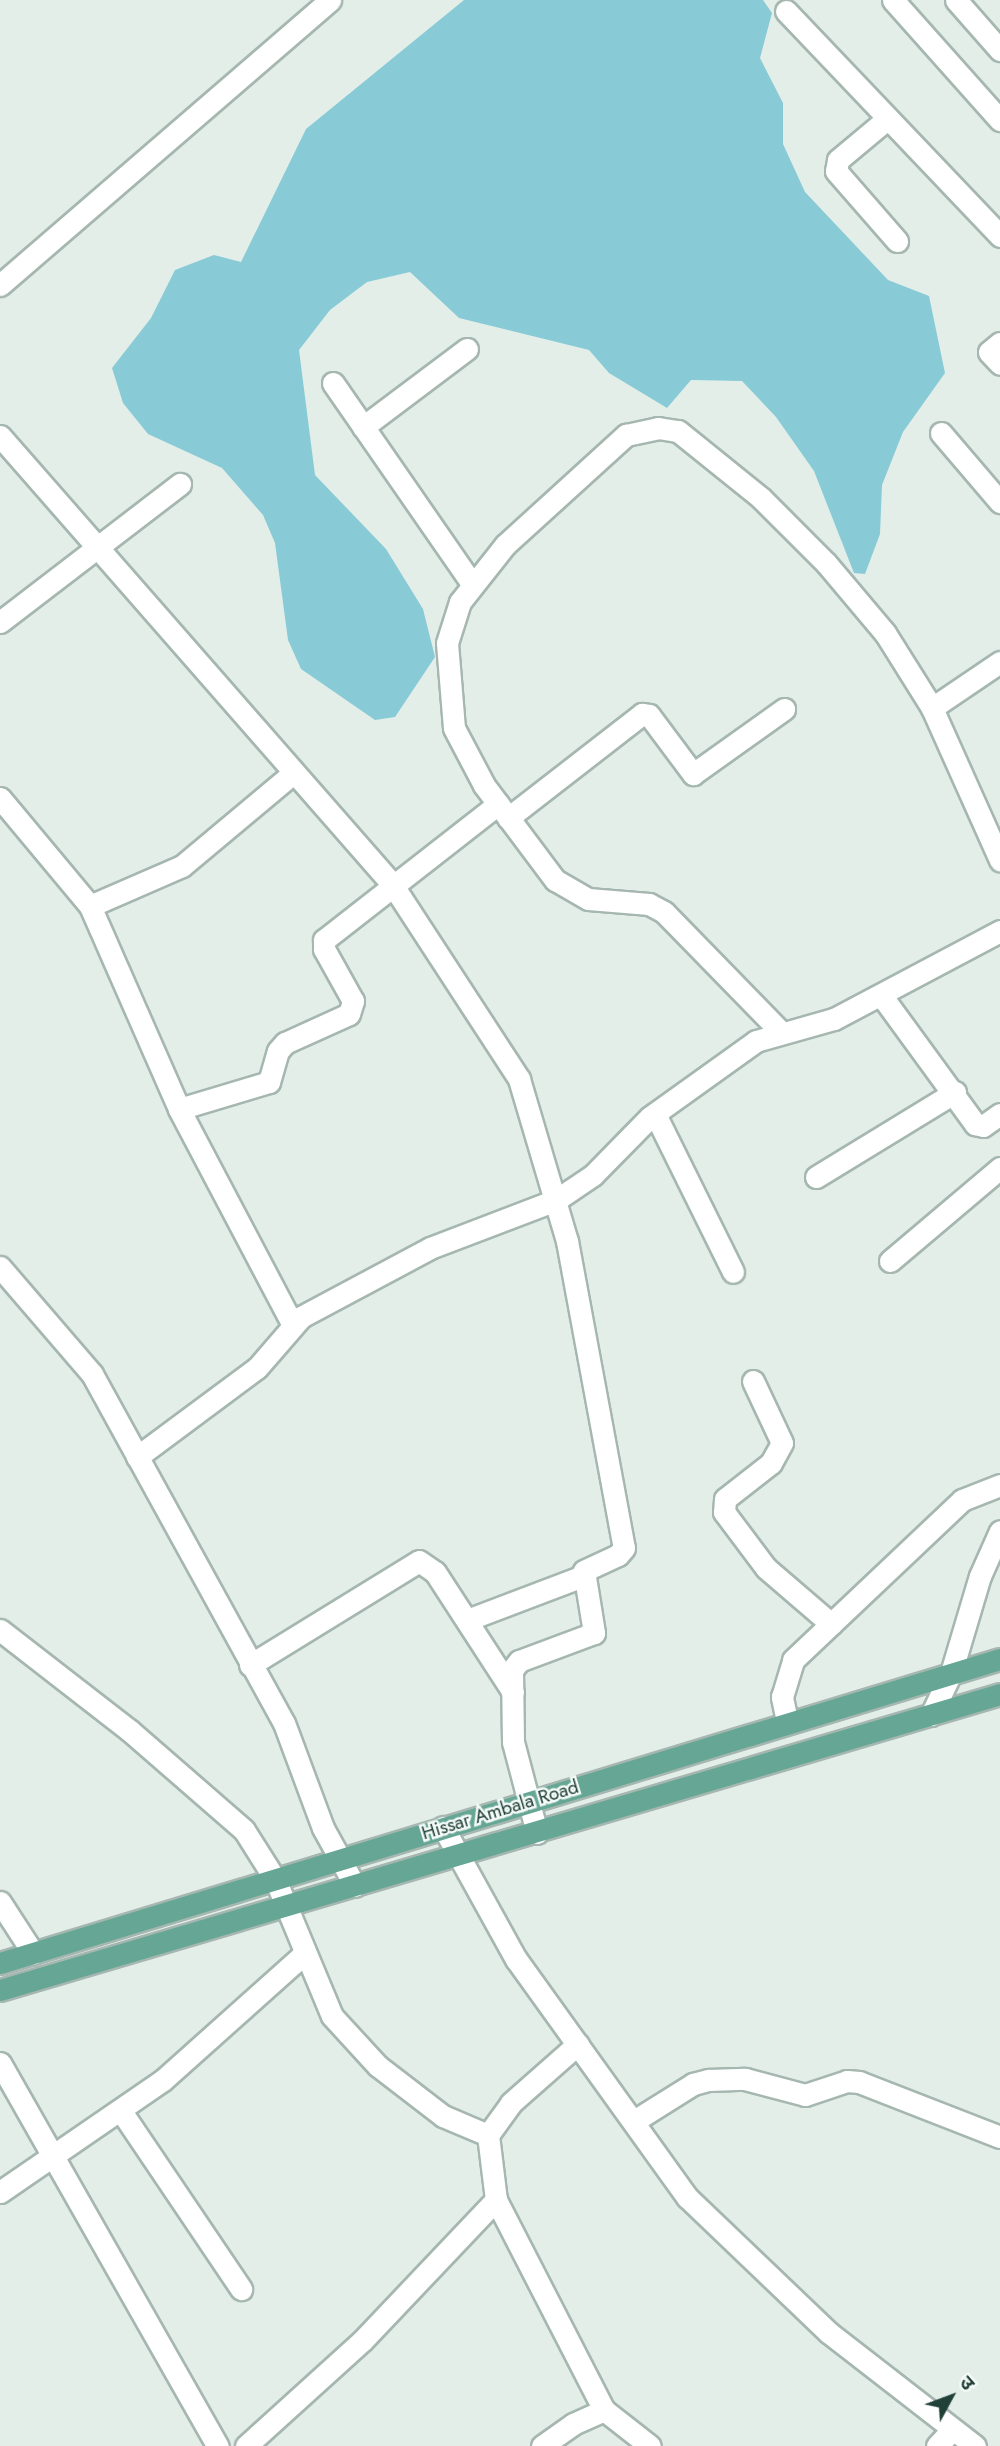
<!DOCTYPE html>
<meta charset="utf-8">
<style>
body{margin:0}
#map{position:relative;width:1000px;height:2446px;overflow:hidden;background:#e3eee9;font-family:Jost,"Noto Sans Devanagari",sans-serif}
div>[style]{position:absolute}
.water>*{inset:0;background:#88cbd6}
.roads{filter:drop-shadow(2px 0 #a5b7b0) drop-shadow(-2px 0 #a5b7b0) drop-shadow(0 2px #a5b7b0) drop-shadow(0 -2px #a5b7b0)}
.street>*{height:21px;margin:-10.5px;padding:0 10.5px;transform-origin:10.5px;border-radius:10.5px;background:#fff}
.secondary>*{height:21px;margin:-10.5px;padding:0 10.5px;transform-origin:10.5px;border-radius:10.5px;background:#fff}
.primary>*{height:21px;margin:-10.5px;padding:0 10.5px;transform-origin:10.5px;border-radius:10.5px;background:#65a694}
span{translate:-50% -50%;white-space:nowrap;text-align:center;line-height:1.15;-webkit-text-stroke:5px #f4faf7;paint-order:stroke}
.street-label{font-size:19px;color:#214138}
.north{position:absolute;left:916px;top:2362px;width:70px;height:70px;-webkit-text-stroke:5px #f4faf7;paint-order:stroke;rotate:49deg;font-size:19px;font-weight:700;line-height:28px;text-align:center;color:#214138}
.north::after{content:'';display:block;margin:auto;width:24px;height:32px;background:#214138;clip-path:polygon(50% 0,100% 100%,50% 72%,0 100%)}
</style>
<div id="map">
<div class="water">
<div style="clip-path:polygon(464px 0,763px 0,772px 13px,760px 58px,783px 103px,783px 144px,805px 192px,888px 280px,929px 296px,945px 373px,903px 432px,882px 485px,880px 534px,865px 574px,854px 573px,814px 471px,776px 417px,742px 381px,691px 380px,667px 408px,609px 373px,589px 350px,459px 318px,410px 272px,367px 282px,330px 310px,299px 350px,315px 475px,386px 549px,423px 609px,435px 657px,395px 717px,375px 720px,301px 669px,288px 640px,275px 543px,263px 515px,222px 468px,148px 434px,123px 403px,112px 368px,151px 318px,175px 270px,214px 255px,241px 262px,306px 129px)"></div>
</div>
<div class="roads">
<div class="street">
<div style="left:893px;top:0;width:161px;rotate:48.3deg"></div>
<div style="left:956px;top:0;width:67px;rotate:48.7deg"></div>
<div style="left:786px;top:11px;width:311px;rotate:46.4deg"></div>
<div style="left:887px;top:119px;width:64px;rotate:140.1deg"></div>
<div style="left:838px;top:160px;width:11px;rotate:100deg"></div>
<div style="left:836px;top:171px;width:93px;rotate:48.9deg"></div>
<div style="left:0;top:285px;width:436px;rotate:-40.8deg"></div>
<div style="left:1000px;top:343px;width:14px;rotate:141deg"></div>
<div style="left:989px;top:352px;width:16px;rotate:47deg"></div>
<div style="left:333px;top:383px;width:244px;rotate:55.3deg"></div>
<div style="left:363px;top:427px;width:130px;rotate:-36.9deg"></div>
<div style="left:941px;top:433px;width:91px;rotate:49.5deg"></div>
<div style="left:0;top:436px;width:595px;rotate:48.81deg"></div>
<div style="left:392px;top:884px;width:233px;rotate:56.9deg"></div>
<div style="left:519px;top:1079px;width:169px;rotate:73.5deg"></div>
<div style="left:567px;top:1241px;width:312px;rotate:79.5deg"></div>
<div style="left:624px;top:1548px;width:9px;rotate:131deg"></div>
<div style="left:618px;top:1555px;width:38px;rotate:155deg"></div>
<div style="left:584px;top:1571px;width:63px;rotate:80.8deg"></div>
<div style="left:594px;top:1633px;width:80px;rotate:159.5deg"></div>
<div style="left:519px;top:1661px;width:11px;rotate:128deg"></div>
<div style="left:512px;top:1670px;width:72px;rotate:89.2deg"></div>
<div style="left:513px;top:1742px;width:94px;rotate:75.2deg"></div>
<div style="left:0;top:622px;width:227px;rotate:-37.5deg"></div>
<div style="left:932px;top:708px;width:82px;rotate:-34.1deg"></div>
<div style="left:0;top:798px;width:141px;rotate:50.2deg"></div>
<div style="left:90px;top:906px;width:222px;rotate:66.3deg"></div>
<div style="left:179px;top:1109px;width:242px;rotate:62.2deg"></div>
<div style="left:508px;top:818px;width:170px;rotate:-37.8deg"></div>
<div style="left:642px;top:714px;width:7px;rotate:8deg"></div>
<div style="left:649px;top:715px;width:74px;rotate:53.3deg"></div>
<div style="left:693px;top:774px;width:112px;rotate:-35.5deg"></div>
<div style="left:90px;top:906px;width:100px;rotate:-23.5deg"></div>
<div style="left:182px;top:866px;width:143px;rotate:-39.9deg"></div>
<div style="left:881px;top:995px;width:160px;rotate:53.9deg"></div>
<div style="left:975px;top:1124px;width:8px;rotate:14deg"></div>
<div style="left:983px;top:1126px;width:21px;rotate:-35deg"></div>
<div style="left:780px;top:1031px;width:166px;rotate:-134.3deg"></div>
<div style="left:664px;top:912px;width:17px;rotate:-152deg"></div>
<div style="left:649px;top:904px;width:61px;rotate:-175.3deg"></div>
<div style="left:588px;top:899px;width:38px;rotate:-150deg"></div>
<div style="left:555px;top:880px;width:119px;rotate:-126.8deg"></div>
<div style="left:484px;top:785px;width:64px;rotate:-117.8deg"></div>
<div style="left:454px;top:728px;width:85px;rotate:-94.7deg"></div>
<div style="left:447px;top:643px;width:43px;rotate:-72.4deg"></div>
<div style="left:460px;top:602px;width:73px;rotate:-51.7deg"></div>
<div style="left:505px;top:545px;width:164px;rotate:-42.3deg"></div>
<div style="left:626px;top:435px;width:33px;rotate:-12deg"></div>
<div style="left:658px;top:428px;width:20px;rotate:9deg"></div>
<div style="left:678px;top:431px;width:107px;rotate:38.9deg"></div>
<div style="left:761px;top:498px;width:92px;rotate:45deg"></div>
<div style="left:826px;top:563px;width:92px;rotate:49.9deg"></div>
<div style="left:885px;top:633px;width:89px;rotate:57.9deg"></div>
<div style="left:932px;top:708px;width:167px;rotate:65.9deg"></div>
<div style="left:179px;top:1109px;width:94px;rotate:-16.7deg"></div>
<div style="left:269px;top:1082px;width:32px;rotate:-74deg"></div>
<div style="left:278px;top:1051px;width:11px;rotate:-49deg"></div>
<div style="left:285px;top:1043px;width:70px;rotate:-24.4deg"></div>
<div style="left:349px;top:1014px;width:14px;rotate:-73deg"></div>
<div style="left:353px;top:1001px;width:60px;rotate:-119.1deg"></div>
<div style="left:324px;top:949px;width:9px;rotate:-90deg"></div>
<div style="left:324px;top:940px;width:221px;rotate:-38deg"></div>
<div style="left:655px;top:1114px;width:176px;rotate:63.7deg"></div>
<div style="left:816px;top:1177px;width:163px;rotate:-31.4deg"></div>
<div style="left:890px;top:1261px;width:144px;rotate:-40.2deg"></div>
<div style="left:0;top:1267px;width:141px;rotate:49.3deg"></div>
<div style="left:92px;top:1374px;width:398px;rotate:61.2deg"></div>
<div style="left:284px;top:1723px;width:112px;rotate:69.6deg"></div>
<div style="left:323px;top:1828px;width:66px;rotate:61.1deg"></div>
<div style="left:753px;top:1381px;width:68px;rotate:64.9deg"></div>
<div style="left:782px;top:1443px;width:23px;rotate:119deg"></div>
<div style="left:771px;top:1463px;width:58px;rotate:142deg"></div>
<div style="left:725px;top:1499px;width:13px;rotate:94deg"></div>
<div style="left:724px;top:1512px;width:70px;rotate:53.1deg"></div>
<div style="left:766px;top:1568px;width:86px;rotate:40.7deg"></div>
<div style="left:137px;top:1457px;width:149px;rotate:-36.6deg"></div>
<div style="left:257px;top:1368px;width:67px;rotate:-49.2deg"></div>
<div style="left:301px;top:1317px;width:146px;rotate:-28.1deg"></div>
<div style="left:430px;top:1248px;width:135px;rotate:-20.9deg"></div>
<div style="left:556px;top:1200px;width:45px;rotate:-34deg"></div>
<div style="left:593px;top:1175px;width:81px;rotate:-45.5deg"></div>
<div style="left:650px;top:1117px;width:130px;rotate:-35.6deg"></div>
<div style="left:756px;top:1041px;width:81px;rotate:-15.8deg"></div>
<div style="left:834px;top:1019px;width:188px;rotate:-27.9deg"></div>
<div style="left:467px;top:1620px;width:124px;rotate:-20.8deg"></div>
<div style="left:0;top:1630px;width:163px;rotate:37.8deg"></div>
<div style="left:129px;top:1730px;width:152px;rotate:41deg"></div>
<div style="left:244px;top:1830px;width:58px;rotate:57.7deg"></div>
<div style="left:275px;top:1879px;width:148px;rotate:67.4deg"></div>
<div style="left:332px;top:2016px;width:68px;rotate:47.4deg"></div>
<div style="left:378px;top:2066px;width:82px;rotate:37.6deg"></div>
<div style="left:443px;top:2116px;width:49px;rotate:22.9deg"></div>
<div style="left:250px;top:1665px;width:198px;rotate:-31.6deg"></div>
<div style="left:419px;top:1561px;width:19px;rotate:35deg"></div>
<div style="left:435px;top:1572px;width:143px;rotate:57deg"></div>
<div style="left:787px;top:1721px;width:25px;rotate:-102deg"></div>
<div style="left:782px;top:1697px;width:39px;rotate:-73deg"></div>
<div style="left:793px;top:1660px;width:233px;rotate:-43.4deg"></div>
<div style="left:962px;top:1500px;width:41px;rotate:-21.5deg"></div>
<div style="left:443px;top:1827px;width:151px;rotate:61.1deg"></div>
<div style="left:516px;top:1959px;width:294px;rotate:54.3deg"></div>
<div style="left:688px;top:2198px;width:194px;rotate:43.7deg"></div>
<div style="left:828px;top:2332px;width:186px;rotate:37.8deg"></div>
<div style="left:0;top:1902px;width:61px;rotate:57.1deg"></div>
<div style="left:0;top:2063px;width:441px;rotate:60.4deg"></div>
<div style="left:121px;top:2111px;width:215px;rotate:56deg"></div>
<div style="left:634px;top:2121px;width:70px;rotate:-32.1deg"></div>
<div style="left:693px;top:2084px;width:16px;rotate:-15deg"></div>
<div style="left:708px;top:2080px;width:37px;rotate:-2deg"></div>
<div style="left:745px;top:2079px;width:62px;rotate:14.9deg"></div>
<div style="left:805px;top:2095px;width:44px;rotate:-18.4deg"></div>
<div style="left:847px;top:2081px;width:12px;rotate:5deg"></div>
<div style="left:859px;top:2082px;width:151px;rotate:21.3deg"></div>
<div style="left:0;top:2192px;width:198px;rotate:-34.5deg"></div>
<div style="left:163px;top:2080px;width:189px;rotate:-41.8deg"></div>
<div style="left:496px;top:2200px;width:236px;rotate:62.8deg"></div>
<div style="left:604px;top:2410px;width:58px;rotate:38deg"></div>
<div style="left:246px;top:2446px;width:156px;rotate:-42.2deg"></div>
<div style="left:362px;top:2341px;width:195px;rotate:-46.5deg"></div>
<div style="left:496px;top:2200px;width:65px;rotate:-97deg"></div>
<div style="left:488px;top:2135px;width:39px;rotate:-54deg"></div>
<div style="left:511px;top:2103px;width:89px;rotate:-41.4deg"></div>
<div style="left:542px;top:2446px;width:38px;rotate:-35deg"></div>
<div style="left:573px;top:2424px;width:34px;rotate:-24deg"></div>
<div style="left:937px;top:2446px;width:22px;rotate:-47deg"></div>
</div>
<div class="secondary">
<div style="left:931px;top:1715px;width:47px;rotate:-64.5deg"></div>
<div style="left:951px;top:1673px;width:101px;rotate:-73.4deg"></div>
<div style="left:980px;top:1576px;width:49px;rotate:-66deg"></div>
</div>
<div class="primary">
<div style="left:0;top:1963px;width:1045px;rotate:-16.91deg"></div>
<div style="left:0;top:1990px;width:1043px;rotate:-16.49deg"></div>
</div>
</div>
<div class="street-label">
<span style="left:500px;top:1810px;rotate:-17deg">Hissar Ambala Road</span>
</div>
<div class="north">उ</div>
</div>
